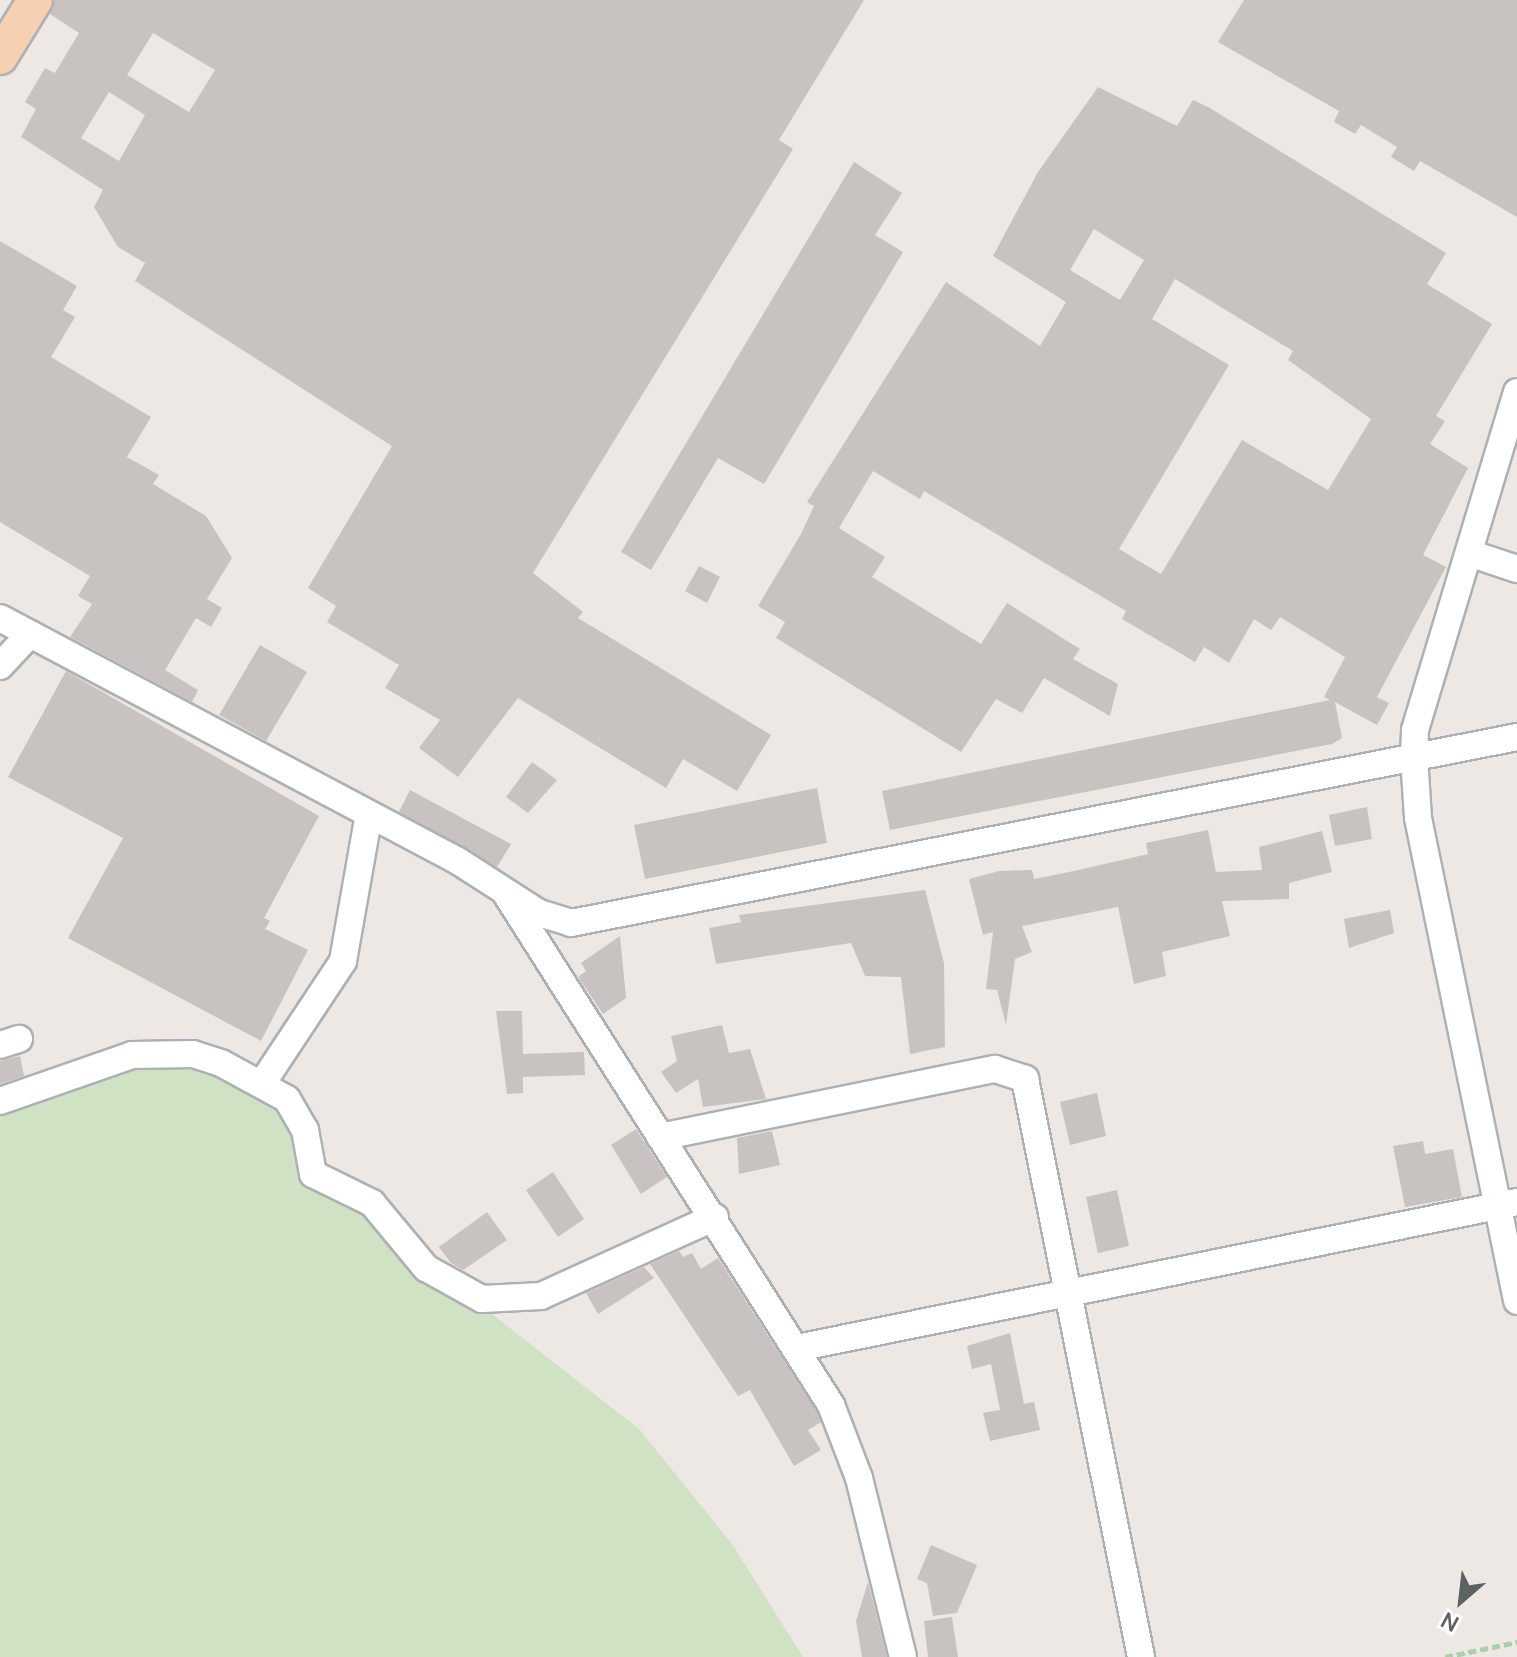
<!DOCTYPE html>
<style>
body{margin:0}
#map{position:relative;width:1517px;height:1657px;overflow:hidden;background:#ede8e4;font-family:Manrope,sans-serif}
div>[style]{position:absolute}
.green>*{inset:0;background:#cfe2c4}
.building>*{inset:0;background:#c8c3c1}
.path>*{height:5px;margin-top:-2.5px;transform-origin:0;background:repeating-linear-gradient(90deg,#abd0a7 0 8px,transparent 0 12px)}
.roads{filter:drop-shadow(2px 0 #adb1b3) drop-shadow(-2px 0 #adb1b3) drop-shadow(0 2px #adb1b3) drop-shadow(0 -2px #adb1b3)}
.minor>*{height:26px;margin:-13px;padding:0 13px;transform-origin:13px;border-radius:13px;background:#fff}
.major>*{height:34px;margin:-17px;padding:0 17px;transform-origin:17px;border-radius:17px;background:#f5d1b1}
span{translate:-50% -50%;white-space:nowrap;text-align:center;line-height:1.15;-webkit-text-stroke:7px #fff;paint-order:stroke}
.north{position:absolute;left:1421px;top:1561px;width:80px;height:80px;-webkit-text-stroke:6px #fff;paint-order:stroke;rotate:208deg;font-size:22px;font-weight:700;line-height:32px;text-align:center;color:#5c6263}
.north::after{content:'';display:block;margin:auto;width:28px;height:36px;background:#5c6263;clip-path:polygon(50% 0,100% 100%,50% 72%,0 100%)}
</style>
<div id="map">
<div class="green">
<div style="clip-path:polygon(132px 1055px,221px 1063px,281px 1113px,313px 1174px,639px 1429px,732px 1544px,803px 1657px,0 1657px,0 1111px)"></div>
</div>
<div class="building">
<div style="clip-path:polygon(evenodd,55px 0,864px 0,779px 140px,793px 149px,533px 573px,583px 612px,578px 618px,771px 735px,737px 791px,683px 759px,666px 788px,518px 698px,458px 777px,419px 748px,440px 720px,385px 688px,399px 665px,327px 622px,336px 606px,308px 588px,392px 446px,135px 281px,145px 263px,118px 247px,94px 207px,103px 190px,21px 137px,36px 109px,25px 102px,45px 68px,55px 73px,79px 33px,50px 14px,55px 0,153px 33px,215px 70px,189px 112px,127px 75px,153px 33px,55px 0,109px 92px,145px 115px,119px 161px,81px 138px,109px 92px)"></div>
<div style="clip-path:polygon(1244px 0,1517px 0,1517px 217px,1420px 161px,1414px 171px,1391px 157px,1397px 147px,1361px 125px,1355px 134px,1334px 122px,1339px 111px,1218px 42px)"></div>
<div style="clip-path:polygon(evenodd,1098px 87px,1177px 126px,1193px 100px,1208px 107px,1446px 253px,1427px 284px,1492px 324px,1436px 416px,1445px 421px,1430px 444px,1468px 468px,1423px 555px,1446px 567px,1377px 697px,1389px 703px,1377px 725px,1335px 702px,1342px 738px,1332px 744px,890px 830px,882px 791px,1330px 700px,1324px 697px,1345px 657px,1280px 617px,1271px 630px,1254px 619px,1229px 663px,1204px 647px,1195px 662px,1122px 619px,1126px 611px,924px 491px,920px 499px,873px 471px,839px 528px,885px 557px,872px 577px,981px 644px,1007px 603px,1080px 649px,1073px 659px,1118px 684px,1110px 716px,1044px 678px,1022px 713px,996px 699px,961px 752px,776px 638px,785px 622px,758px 606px,801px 534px,814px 506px,807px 502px,946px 282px,1040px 346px,1066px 302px,993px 256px,1038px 172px,1098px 87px,1094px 229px,1144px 260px,1120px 300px,1070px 270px,1094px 229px,1098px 87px,1175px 279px,1293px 351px,1288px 360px,1371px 419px,1328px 490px,1242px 440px,1161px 574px,1119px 549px,1229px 365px,1152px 319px,1175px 279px)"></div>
<div style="clip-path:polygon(854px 162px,902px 193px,875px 235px,903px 252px,764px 484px,718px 458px,651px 570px,621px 552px)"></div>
<div style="clip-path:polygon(0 241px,77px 286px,63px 310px,75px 317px,51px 357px,151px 417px,127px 457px,159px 475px,153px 484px,206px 516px,232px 558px,207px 599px,222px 608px,211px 627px,196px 618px,165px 670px,198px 690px,192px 702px,70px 637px,92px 604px,78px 596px,90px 576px,0 522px)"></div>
<div style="clip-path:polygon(699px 566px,720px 577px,707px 603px,685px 591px)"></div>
<div style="clip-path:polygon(260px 645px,307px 672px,266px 741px,219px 715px)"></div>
<div style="clip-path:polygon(66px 671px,319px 816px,264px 918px,270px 921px,265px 929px,308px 950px,261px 1041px,68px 938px,123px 838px,8px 777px)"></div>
<div style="clip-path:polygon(532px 762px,557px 780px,528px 813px,506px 797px)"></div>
<div style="clip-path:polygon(817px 788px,827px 843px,645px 879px,634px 825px)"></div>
<div style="clip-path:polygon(410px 790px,511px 844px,497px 867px,399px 812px)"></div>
<div style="clip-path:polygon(1367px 807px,1372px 839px,1335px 846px,1329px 815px)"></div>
<div style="clip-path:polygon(1208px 830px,1216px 872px,1262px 870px,1259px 847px,1322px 831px,1332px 872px,1289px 883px,1289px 899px,1222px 901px,1230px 936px,1162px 952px,1166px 976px,1134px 984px,1118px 907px,1022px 926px,1032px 952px,1015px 959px,1006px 1025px,997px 990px,986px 989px,993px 932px,983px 935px,969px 879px,999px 871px,1032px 870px,1034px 879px,1074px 871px,1148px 854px,1146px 843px)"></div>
<div style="clip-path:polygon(925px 890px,944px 963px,945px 1047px,910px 1054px,901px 977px,865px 976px,851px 943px,716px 964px,709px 928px,741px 922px,739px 915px)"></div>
<div style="clip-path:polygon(1390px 910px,1394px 933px,1349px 948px,1344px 919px)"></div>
<div style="clip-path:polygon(620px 936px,626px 998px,603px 1014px,578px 977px,586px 971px,581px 963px)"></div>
<div style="clip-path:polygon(496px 1011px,522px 1011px,523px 1054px,584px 1052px,585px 1075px,523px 1077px,523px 1093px,507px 1094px)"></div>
<div style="clip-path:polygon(722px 1025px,729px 1053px,750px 1049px,766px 1099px,703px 1107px,698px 1079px,676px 1093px,661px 1072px,677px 1061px,671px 1036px)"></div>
<div style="clip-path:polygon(20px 1056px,24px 1076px,0 1084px,0 1061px)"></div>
<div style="clip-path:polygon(1097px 1093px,1106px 1136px,1070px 1145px,1060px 1102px)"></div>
<div style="clip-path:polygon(636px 1129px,667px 1177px,641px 1194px,611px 1145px)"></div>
<div style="clip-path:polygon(772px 1131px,780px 1165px,739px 1174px,737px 1138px)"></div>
<div style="clip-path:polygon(1423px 1141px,1425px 1154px,1453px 1149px,1462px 1197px,1405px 1207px,1393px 1146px)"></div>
<div style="clip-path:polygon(553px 1172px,584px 1219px,558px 1237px,526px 1190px)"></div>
<div style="clip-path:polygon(1117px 1190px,1129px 1246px,1098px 1253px,1086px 1197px)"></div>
<div style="clip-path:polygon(487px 1212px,507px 1240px,463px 1270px,451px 1263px,439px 1247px)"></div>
<div style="clip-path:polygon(679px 1251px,683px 1257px,692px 1253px,701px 1269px,718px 1258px,817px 1412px,821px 1422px,808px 1430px,821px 1450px,794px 1466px,750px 1390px,738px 1396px,650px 1264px)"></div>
<div style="clip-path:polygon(644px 1267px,654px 1278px,598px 1314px,586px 1293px)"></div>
<div style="clip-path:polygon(1010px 1333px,1024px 1404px,1034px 1402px,1040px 1430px,990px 1441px,983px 1413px,1000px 1410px,991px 1364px,972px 1369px,967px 1346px)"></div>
<div style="clip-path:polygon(931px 1545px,977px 1565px,957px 1613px,933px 1616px,927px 1583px,917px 1579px)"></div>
<div style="clip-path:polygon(868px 1582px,887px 1657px,862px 1657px,856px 1621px)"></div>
<div style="clip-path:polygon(952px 1617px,958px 1657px,928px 1657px,924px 1621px)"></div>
</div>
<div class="path">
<div style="left:1445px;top:1657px;width:74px;rotate:-11.8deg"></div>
</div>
<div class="roads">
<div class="minor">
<div style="left:1517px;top:392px;width:353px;rotate:106.8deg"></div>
<div style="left:1415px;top:730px;width:27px;rotate:92deg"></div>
<div style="left:1414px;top:757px;width:61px;rotate:86.2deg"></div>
<div style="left:1418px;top:818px;width:493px;rotate:78.4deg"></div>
<div style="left:1469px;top:553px;width:51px;rotate:18.4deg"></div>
<div style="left:0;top:618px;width:518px;rotate:27.95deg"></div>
<div style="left:458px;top:861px;width:96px;rotate:32.7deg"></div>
<div style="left:539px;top:913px;width:34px;rotate:17deg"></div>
<div style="left:571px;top:923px;width:964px;rotate:-11.12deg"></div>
<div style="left:0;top:666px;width:44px;rotate:-46.8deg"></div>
<div style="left:508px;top:897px;width:602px;rotate:57.55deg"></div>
<div style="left:831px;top:1405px;width:78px;rotate:69deg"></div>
<div style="left:859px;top:1478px;width:184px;rotate:76.2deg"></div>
<div style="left:0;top:1045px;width:20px;rotate:-18deg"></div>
<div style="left:263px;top:1082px;width:145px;rotate:-56.5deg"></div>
<div style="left:343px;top:961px;width:149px;rotate:-80deg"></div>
<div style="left:0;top:1101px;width:140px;rotate:-19.2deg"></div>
<div style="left:132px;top:1055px;width:61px;rotate:-0.9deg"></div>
<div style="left:193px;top:1054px;width:29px;rotate:18deg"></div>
<div style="left:221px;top:1063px;width:75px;rotate:28.6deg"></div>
<div style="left:287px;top:1099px;width:36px;rotate:60deg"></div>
<div style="left:305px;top:1130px;width:45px;rotate:79.7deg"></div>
<div style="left:313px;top:1174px;width:66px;rotate:26.2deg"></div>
<div style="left:372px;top:1203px;width:85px;rotate:50.3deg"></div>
<div style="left:426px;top:1268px;width:64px;rotate:29deg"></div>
<div style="left:482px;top:1299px;width:59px;rotate:-2.9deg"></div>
<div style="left:541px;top:1296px;width:191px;rotate:-24.4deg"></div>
<div style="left:660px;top:1137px;width:342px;rotate:-11.5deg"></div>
<div style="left:995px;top:1069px;width:32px;rotate:18deg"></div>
<div style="left:1025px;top:1079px;width:590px;rotate:78.65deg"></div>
<div style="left:797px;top:1348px;width:735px;rotate:-11.46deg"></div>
</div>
<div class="major">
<div style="left:0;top:57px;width:67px;rotate:-58.4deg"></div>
</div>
</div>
<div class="north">N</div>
</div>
